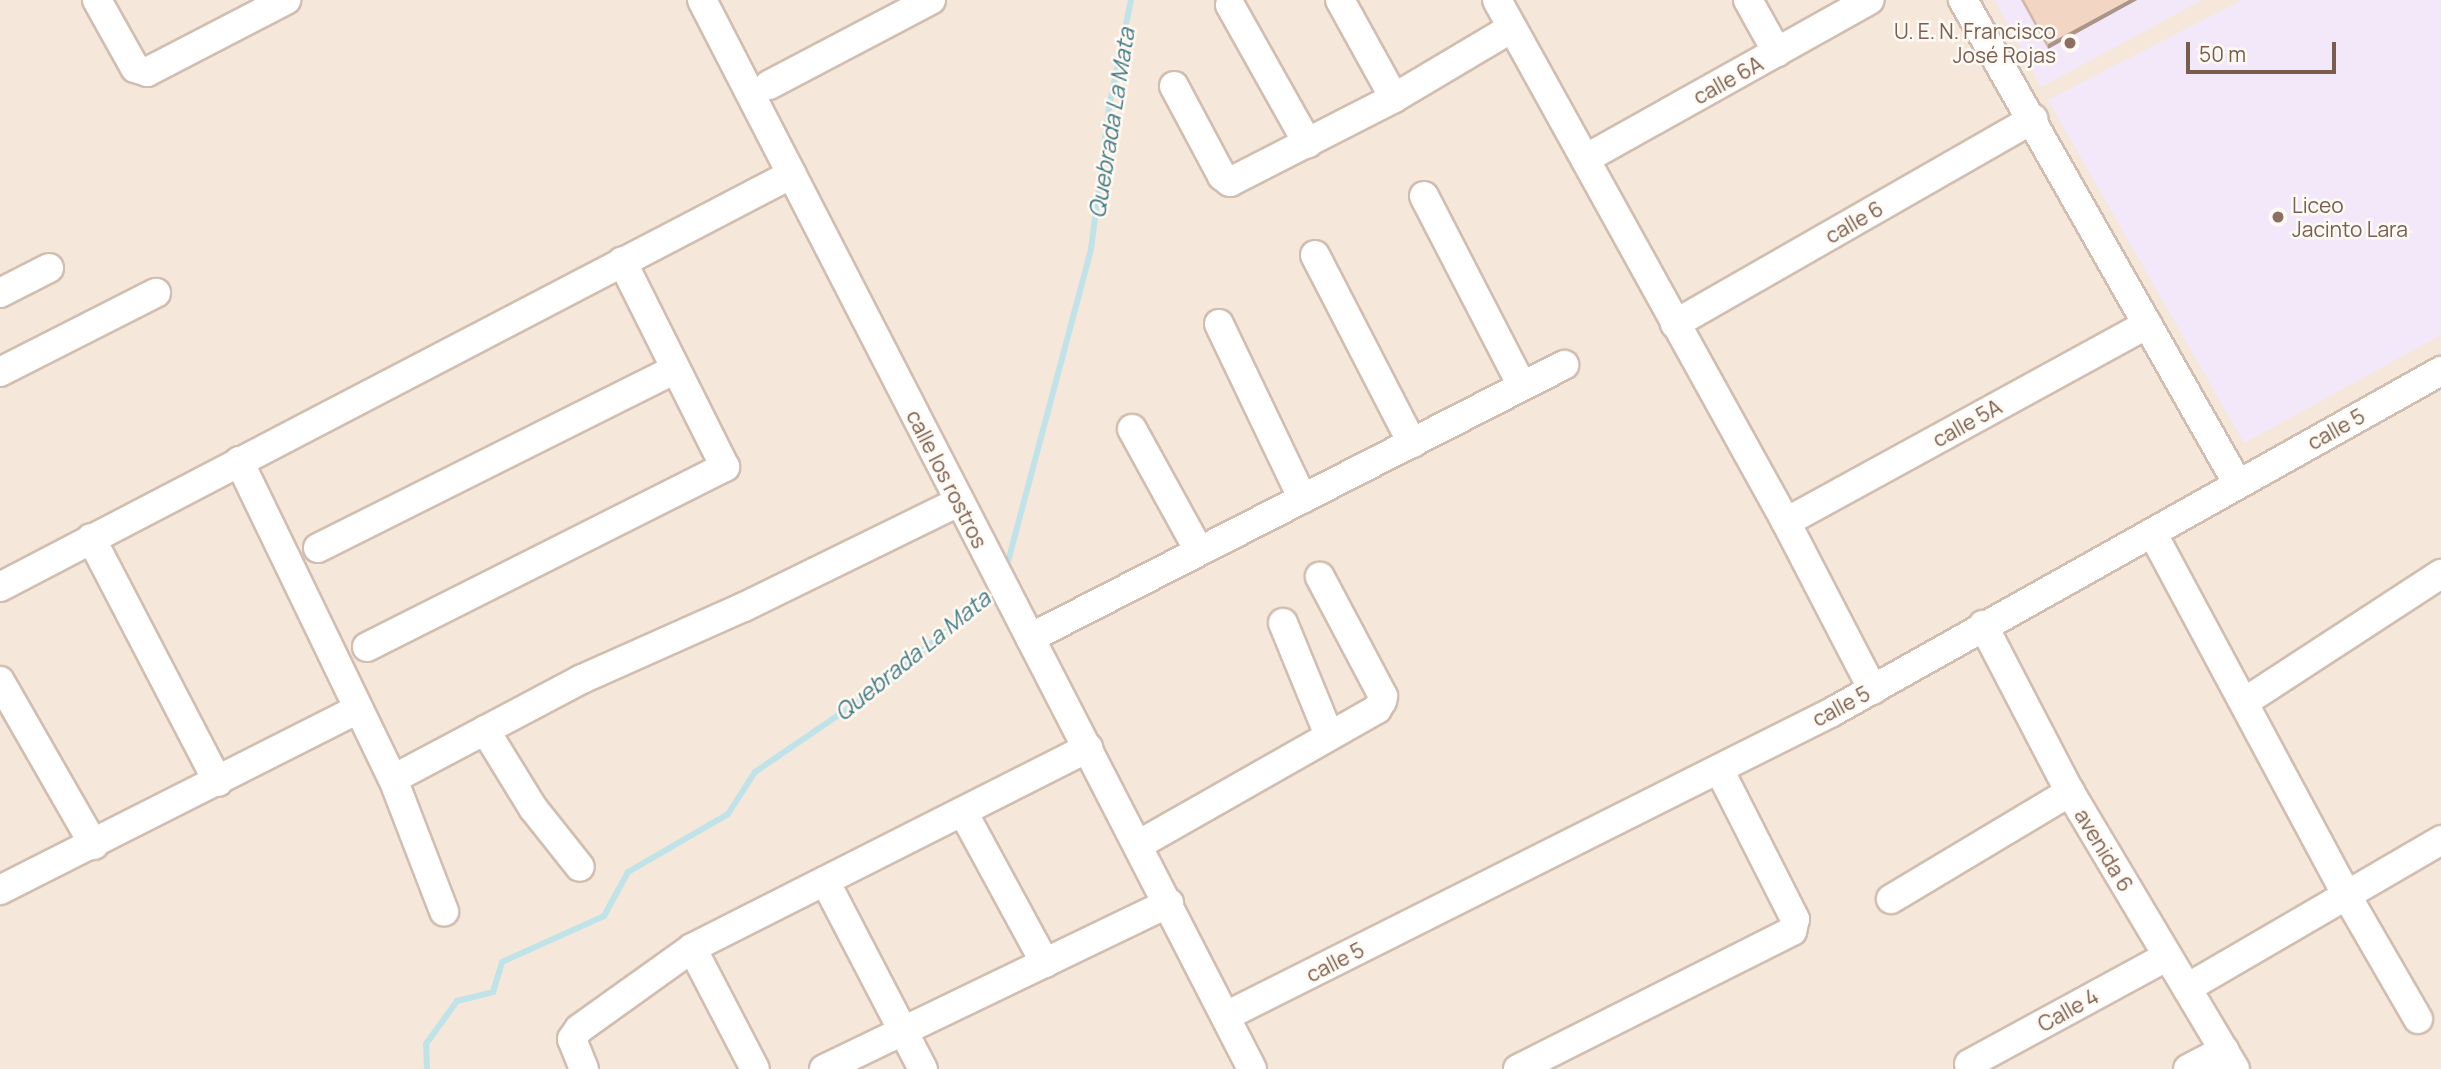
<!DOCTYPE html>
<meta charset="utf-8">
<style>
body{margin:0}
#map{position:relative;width:2441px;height:1069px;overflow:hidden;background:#fdf6ec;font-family:Manrope,sans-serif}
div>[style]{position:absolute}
.residential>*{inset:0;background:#f5e8da}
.education>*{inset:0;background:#f3e8fa}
.stream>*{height:6px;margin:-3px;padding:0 3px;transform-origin:3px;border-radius:3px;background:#bfe3e8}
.roads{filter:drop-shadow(2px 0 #d1beb0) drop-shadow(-2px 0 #d1beb0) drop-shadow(0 2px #d1beb0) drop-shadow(0 -2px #d1beb0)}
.minor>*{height:28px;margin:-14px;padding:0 14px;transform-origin:14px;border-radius:14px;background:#fff}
.wall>*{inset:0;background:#d1b7a8}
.shaded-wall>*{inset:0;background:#aa9588}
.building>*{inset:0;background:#f3d5c3}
.dots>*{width:19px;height:19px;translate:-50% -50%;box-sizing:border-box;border:4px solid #fffaf3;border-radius:50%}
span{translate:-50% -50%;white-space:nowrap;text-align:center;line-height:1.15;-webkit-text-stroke:5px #fffaf3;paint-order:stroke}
.education-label{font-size:21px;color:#785e54}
.right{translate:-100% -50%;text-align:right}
.left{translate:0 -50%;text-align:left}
.street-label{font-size:21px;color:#7a5c4d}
.water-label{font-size:23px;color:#437c86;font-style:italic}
.scale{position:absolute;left:2186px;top:42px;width:150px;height:32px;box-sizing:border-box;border:4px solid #7a5c4d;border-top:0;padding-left:9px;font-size:21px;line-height:24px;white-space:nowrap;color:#7a5c4d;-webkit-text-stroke:5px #fffaf3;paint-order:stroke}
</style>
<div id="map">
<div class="residential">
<div style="clip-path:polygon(0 0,2441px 0,2441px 1069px,0 1069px)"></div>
</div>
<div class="education">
<div style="clip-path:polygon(1995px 0,2202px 0,2041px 87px)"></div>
<div style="clip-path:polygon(2242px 0,2441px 0,2441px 335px,2244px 443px,2048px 100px)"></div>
</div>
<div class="stream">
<div style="left:1006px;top:569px;width:331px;rotate:-75.1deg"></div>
<div style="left:1091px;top:249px;width:142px;rotate:-82.7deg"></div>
<div style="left:1109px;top:108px;width:110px;rotate:-78.5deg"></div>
<div style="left:427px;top:1069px;width:25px;rotate:-92deg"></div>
<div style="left:426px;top:1044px;width:53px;rotate:-54.2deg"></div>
<div style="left:457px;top:1001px;width:37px;rotate:-14deg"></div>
<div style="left:493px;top:992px;width:31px;rotate:-73deg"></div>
<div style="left:502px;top:962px;width:112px;rotate:-24.3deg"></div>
<div style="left:604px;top:916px;width:50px;rotate:-61.4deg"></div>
<div style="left:628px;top:872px;width:116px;rotate:-30.1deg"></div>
<div style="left:728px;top:814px;width:50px;rotate:-57.3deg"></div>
<div style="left:755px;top:772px;width:149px;rotate:-34.3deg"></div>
<div style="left:878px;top:688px;width:155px;rotate:-40deg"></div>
</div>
<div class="roads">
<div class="minor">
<div style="left:97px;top:0;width:78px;rotate:60.8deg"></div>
<div style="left:135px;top:68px;width:13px;rotate:18deg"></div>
<div style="left:147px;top:72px;width:157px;rotate:-27.4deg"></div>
<div style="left:702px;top:0;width:1202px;rotate:62.77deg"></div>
<div style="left:1340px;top:0;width:112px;rotate:61.1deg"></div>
<div style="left:1497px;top:0;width:597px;rotate:61.03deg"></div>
<div style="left:1786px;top:522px;width:189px;rotate:62.6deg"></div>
<div style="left:1748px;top:0;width:60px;rotate:60.9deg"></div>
<div style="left:1963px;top:0;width:557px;rotate:60.4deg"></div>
<div style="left:1230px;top:5px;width:159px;rotate:60.7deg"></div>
<div style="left:769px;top:85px;width:183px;rotate:-27.7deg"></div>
<div style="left:1174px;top:86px;width:102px;rotate:61.9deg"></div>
<div style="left:1222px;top:176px;width:10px;rotate:37deg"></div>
<div style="left:1230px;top:182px;width:184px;rotate:-27.1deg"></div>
<div style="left:1394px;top:98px;width:137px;rotate:-30.7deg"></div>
<div style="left:1585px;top:159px;width:326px;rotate:-29.2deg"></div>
<div style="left:1424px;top:196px;width:214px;rotate:62.7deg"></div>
<div style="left:1315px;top:255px;width:212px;rotate:62.7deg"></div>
<div style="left:0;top:293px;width:55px;rotate:-27deg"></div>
<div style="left:1219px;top:324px;width:194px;rotate:64.4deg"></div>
<div style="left:1675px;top:324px;width:413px;rotate:-29.8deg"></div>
<div style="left:0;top:372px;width:175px;rotate:-26.9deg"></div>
<div style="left:1132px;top:429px;width:139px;rotate:61.2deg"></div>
<div style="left:239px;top:461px;width:353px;rotate:64.2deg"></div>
<div style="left:393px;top:779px;width:142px;rotate:68.9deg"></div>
<div style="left:1786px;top:522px;width:412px;rotate:-28.7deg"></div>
<div style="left:2153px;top:534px;width:411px;rotate:61.8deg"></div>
<div style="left:2347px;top:896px;width:142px;rotate:60deg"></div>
<div style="left:91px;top:538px;width:275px;rotate:62.5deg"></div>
<div style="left:318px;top:548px;width:400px;rotate:-26.6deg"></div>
<div style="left:0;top:587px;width:893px;rotate:-27.54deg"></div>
<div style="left:1283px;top:623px;width:121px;rotate:67.7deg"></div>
<div style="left:1983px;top:625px;width:188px;rotate:62.5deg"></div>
<div style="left:2070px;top:792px;width:322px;rotate:59.2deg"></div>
<div style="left:1030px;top:638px;width:600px;rotate:-27.08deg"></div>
<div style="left:367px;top:647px;width:401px;rotate:-26.7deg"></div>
<div style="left:725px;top:467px;width:230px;rotate:-116.6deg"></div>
<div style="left:0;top:681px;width:189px;rotate:60.2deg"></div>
<div style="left:2246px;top:701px;width:233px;rotate:-33.1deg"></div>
<div style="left:485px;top:730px;width:92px;rotate:58.4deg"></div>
<div style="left:533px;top:808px;width:75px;rotate:51.5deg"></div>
<div style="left:393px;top:779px;width:214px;rotate:-27.9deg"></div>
<div style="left:582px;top:679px;width:177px;rotate:-24deg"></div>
<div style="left:744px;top:607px;width:238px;rotate:-26.1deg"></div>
<div style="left:963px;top:812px;width:172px;rotate:61.5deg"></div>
<div style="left:1138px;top:845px;width:275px;rotate:-29.6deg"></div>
<div style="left:1377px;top:709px;width:9px;rotate:-58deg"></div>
<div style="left:1382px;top:701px;width:5px;rotate:-79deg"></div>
<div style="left:1383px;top:696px;width:135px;rotate:-117.9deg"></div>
<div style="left:825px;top:881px;width:212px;rotate:62.5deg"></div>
<div style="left:0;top:890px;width:400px;rotate:-26.8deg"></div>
<div style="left:1891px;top:899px;width:209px;rotate:-30.9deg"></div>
<div style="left:692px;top:948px;width:136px;rotate:62.5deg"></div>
<div style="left:2187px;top:988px;width:294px;rotate:-30.2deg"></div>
<div style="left:1228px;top:1015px;width:676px;rotate:-26.64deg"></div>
<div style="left:1832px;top:712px;width:698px;rotate:-29.25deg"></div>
<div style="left:1969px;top:1064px;width:226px;rotate:-28.5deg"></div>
<div style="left:584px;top:1069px;width:32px;rotate:-112deg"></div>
<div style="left:572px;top:1039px;width:12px;rotate:-55deg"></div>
<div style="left:579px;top:1029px;width:139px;rotate:-35.6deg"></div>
<div style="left:692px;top:948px;width:444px;rotate:-26.8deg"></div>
<div style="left:824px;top:1069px;width:383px;rotate:-25.7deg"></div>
<div style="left:1518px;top:1069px;width:307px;rotate:-26.7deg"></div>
<div style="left:1792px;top:931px;width:12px;rotate:-76deg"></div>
<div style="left:1795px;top:919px;width:168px;rotate:-116.9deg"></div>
<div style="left:2188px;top:1069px;width:41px;rotate:-27.8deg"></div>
</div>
</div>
<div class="wall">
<div style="clip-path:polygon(2021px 0,2137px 0,2048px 49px)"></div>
</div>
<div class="shaded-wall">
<div style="clip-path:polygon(2129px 0,2137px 0,2048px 49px,2048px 44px)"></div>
</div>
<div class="building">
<div style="clip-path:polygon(2024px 0,2129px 0,2048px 44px)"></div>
</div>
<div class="dots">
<div style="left:2070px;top:43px;background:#8d6e63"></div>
<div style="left:2278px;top:217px;background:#8d6e63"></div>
</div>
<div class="education-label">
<span class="right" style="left:2056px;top:43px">U. E. N. Francisco<br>José Rojas</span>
<span class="left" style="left:2292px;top:217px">Liceo<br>Jacinto Lara</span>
</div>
<div class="street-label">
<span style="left:1728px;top:80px;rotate:-29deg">calle 6A</span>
<span style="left:1854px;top:222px;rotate:-30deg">calle 6</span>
<span style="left:1967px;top:423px;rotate:-29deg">calle 5A</span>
<span style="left:2336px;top:429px;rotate:-29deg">calle 5</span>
<span style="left:947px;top:479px;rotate:63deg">calle los rostros</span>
<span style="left:1841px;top:706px;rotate:-28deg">calle 5</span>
<span style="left:2104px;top:850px;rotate:59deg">avenida 6</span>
<span style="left:1335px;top:962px;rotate:-27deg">calle 5</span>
<span style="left:2068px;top:1010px;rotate:-29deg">Calle 4</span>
</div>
<div class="water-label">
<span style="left:1111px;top:123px;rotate:-81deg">Quebrada La Mata</span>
<span style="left:912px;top:655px;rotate:-39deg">Quebrada La Mata</span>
</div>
<div class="scale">50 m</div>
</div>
